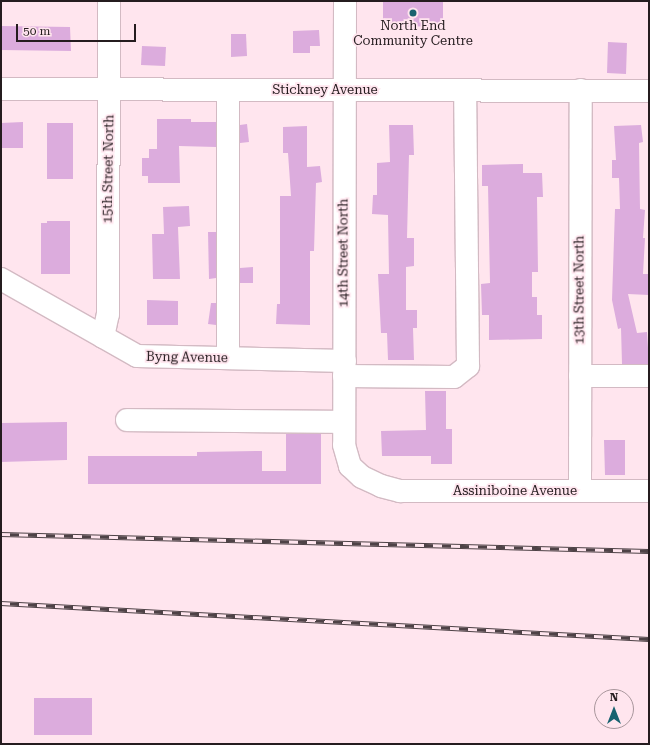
<!DOCTYPE html>
<style>
body{margin:0}
#map{position:relative;width:650px;height:745px;overflow:hidden;background:#ffe5ee;font-family:"Roboto Serif",serif}
div>[style]{position:absolute}
.building>*{inset:0;background:#dcacdd}
.roads{filter:drop-shadow(1px 0 #d3bac3) drop-shadow(-1px 0 #d3bac3) drop-shadow(0 1px #d3bac3) drop-shadow(0 -1px #d3bac3)}
.minor>*{height:22px;margin:-11px;padding:0 11px;transform-origin:11px;border-radius:11px;background:#fff}
.rail>*{height:4.5px;margin-top:-2.25px;transform-origin:0;background:repeating-linear-gradient(90deg,#ffe5ee 0 9px,#4e4246 0 18px);box-sizing:border-box;border-block:1px solid #4e4246}
.dots>*{width:11px;height:11px;translate:-50% -50%;box-sizing:border-box;border:2px solid #ffe5ee;border-radius:50%}
span{translate:-50% -50%;white-space:nowrap;text-align:center;line-height:1.15;-webkit-text-stroke:3.5px #ffe5ee;paint-order:stroke}
.poi-label{font-size:13px;color:#251c1f}
.street-label{font-size:13px;color:#251c1f}
.frame{position:absolute;inset:0;border:2px solid #251c1f;pointer-events:none}
.north{position:absolute;left:594px;top:689px;width:40px;height:40px;box-sizing:border-box;background:#ffe5ee;border:1px solid #a8959b;border-radius:50%;rotate:0deg;font-size:11px;font-weight:700;line-height:16px;text-align:center;color:#251c1f}
.north::after{content:'';display:block;margin:auto;width:14px;height:18px;background:#186270;clip-path:polygon(50% 0,100% 100%,50% 72%,0 100%)}
.scale{position:absolute;left:16px;top:24px;width:120px;height:18px;box-sizing:border-box;border:2px solid #251c1f;border-top:0;padding-left:5px;font-size:12px;line-height:14px;white-space:nowrap;color:#251c1f;-webkit-text-stroke:3px #ffe5ee;paint-order:stroke}
</style>
<div id="map">
<div class="building">
<div style="clip-path:polygon(383px 1px,443px 1px,443px 26px,383px 27px)"></div>
<div style="clip-path:polygon(1px 26px,70px 27px,71px 51px,1px 50px)"></div>
<div style="clip-path:polygon(319px 30px,320px 46px,310px 46px,310px 53px,293px 53px,293px 31px)"></div>
<div style="clip-path:polygon(231px 34px,246px 34px,247px 56px,231px 57px)"></div>
<div style="clip-path:polygon(608px 42px,627px 43px,626px 74px,607px 73px)"></div>
<div style="clip-path:polygon(142px 46px,166px 47px,165px 66px,141px 65px)"></div>
<div style="clip-path:polygon(157px 119px,191px 119px,191px 122px,216px 122px,216px 147px,179px 146px,180px 183px,148px 183px,148px 176px,142px 176px,142px 158px,149px 158px,149px 149px,157px 149px)"></div>
<div style="clip-path:polygon(23px 122px,23px 148px,1px 148px,1px 123px)"></div>
<div style="clip-path:polygon(47px 123px,73px 123px,73px 179px,47px 179px)"></div>
<div style="clip-path:polygon(247px 124px,249px 142px,240px 143px,240px 125px)"></div>
<div style="clip-path:polygon(389px 125px,413px 125px,414px 155px,409px 155px,407px 238px,414px 238px,414px 266px,406px 267px,406px 310px,417px 310px,417px 328px,413px 328px,414px 360px,388px 360px,387px 333px,381px 333px,378px 274px,389px 274px,388px 215px,372px 214px,373px 195px,377px 195px,377px 163px,390px 162px)"></div>
<div style="clip-path:polygon(641px 125px,643px 142px,639px 143px,640px 209px,645px 210px,643px 238px,645px 238px,643px 274px,649px 274px,649px 295px,628px 294px,637px 333px,647px 332px,649px 364px,622px 364px,621px 328px,618px 329px,612px 300px,615px 209px,620px 209px,619px 178px,612px 178px,612px 160px,616px 160px,614px 126px)"></div>
<div style="clip-path:polygon(307px 126px,307px 167px,320px 166px,322px 182px,316px 183px,314px 251px,310px 251px,310px 325px,276px 324px,277px 304px,280px 304px,280px 196px,291px 196px,288px 153px,283px 153px,283px 127px)"></div>
<div style="clip-path:polygon(523px 164px,523px 173px,542px 173px,543px 197px,537px 197px,538px 272px,532px 272px,532px 297px,537px 297px,537px 315px,542px 315px,542px 339px,489px 340px,489px 315px,482px 315px,481px 284px,490px 283px,488px 186px,482px 186px,482px 165px)"></div>
<div style="clip-path:polygon(189px 206px,190px 226px,178px 227px,180px 279px,153px 279px,152px 234px,164px 234px,163px 207px)"></div>
<div style="clip-path:polygon(47px 221px,70px 221px,70px 274px,41px 274px,41px 223px,47px 223px)"></div>
<div style="clip-path:polygon(208px 232px,216px 232px,216px 278px,209px 279px)"></div>
<div style="clip-path:polygon(253px 267px,253px 283px,240px 283px,240px 268px)"></div>
<div style="clip-path:polygon(147px 300px,178px 301px,178px 325px,147px 325px)"></div>
<div style="clip-path:polygon(211px 303px,216px 303px,216px 325px,208px 324px)"></div>
<div style="clip-path:polygon(425px 391px,446px 391px,446px 429px,452px 429px,452px 464px,431px 464px,431px 456px,382px 456px,381px 431px,426px 430px)"></div>
<div style="clip-path:polygon(67px 422px,67px 460px,1px 462px,1px 423px)"></div>
<div style="clip-path:polygon(286px 434px,321px 434px,321px 484px,88px 484px,88px 456px,197px 456px,197px 452px,262px 451px,262px 471px,286px 471px)"></div>
<div style="clip-path:polygon(604px 440px,625px 440px,625px 475px,605px 475px)"></div>
<div style="clip-path:polygon(34px 698px,92px 698px,92px 735px,34px 735px)"></div>
</div>
<div class="roads">
<div class="minor">
<div style="left:345px;top:1px;width:444px;rotate:90.1deg"></div>
<div style="left:344px;top:445px;width:22px;rotate:74deg"></div>
<div style="left:350px;top:466px;width:16px;rotate:43deg"></div>
<div style="left:362px;top:477px;width:21px;rotate:25deg"></div>
<div style="left:381px;top:486px;width:20px;rotate:15deg"></div>
<div style="left:400px;top:491px;width:249px"></div>
<div style="left:1px;top:89px;width:648px;rotate:0.18deg"></div>
<div style="left:228px;top:90px;width:268px;rotate:90deg"></div>
<div style="left:1px;top:279px;width:156px;rotate:29.5deg"></div>
<div style="left:137px;top:356px;width:208px;rotate:1.4deg"></div>
<div style="left:103px;top:337px;width:24px;rotate:-78deg"></div>
<div style="left:108px;top:314px;width:313px;rotate:-89.8deg"></div>
<div style="left:344px;top:376px;width:110px;rotate:0.5deg"></div>
<div style="left:454px;top:377px;width:18px;rotate:-38deg"></div>
<div style="left:468px;top:366px;width:275px;rotate:-90.6deg"></div>
<div style="left:580px;top:376px;width:69px"></div>
<div style="left:127px;top:420px;width:217px;rotate:0.5deg"></div>
<div style="left:580px;top:490px;width:400px;rotate:-89.9deg"></div>
</div>
</div>
<div class="rail">
<div style="left:1px;top:534px;width:648px;rotate:1.5deg"></div>
<div style="left:1px;top:603px;width:649px;rotate:3.18deg"></div>
</div>
<div class="dots">
<div style="left:413px;top:13px;background:#186270"></div>
</div>
<div class="poi-label">
<span style="left:413px;top:34px">North End<br>Community Centre</span>
</div>
<div class="street-label">
<span style="left:325px;top:90px">Stickney Avenue</span>
<span style="left:109px;top:169px;rotate:-89deg">15th Street North</span>
<span style="left:344px;top:253px;rotate:-90deg">14th Street North</span>
<span style="left:580px;top:290px;rotate:-90deg">13th Street North</span>
<span style="left:187px;top:358px;rotate:1deg">Byng Avenue</span>
<span style="left:515px;top:491px">Assiniboine Avenue</span>
</div>
<div class="frame"></div>
<div class="north">N</div>
<div class="scale">50 m</div>
</div>
